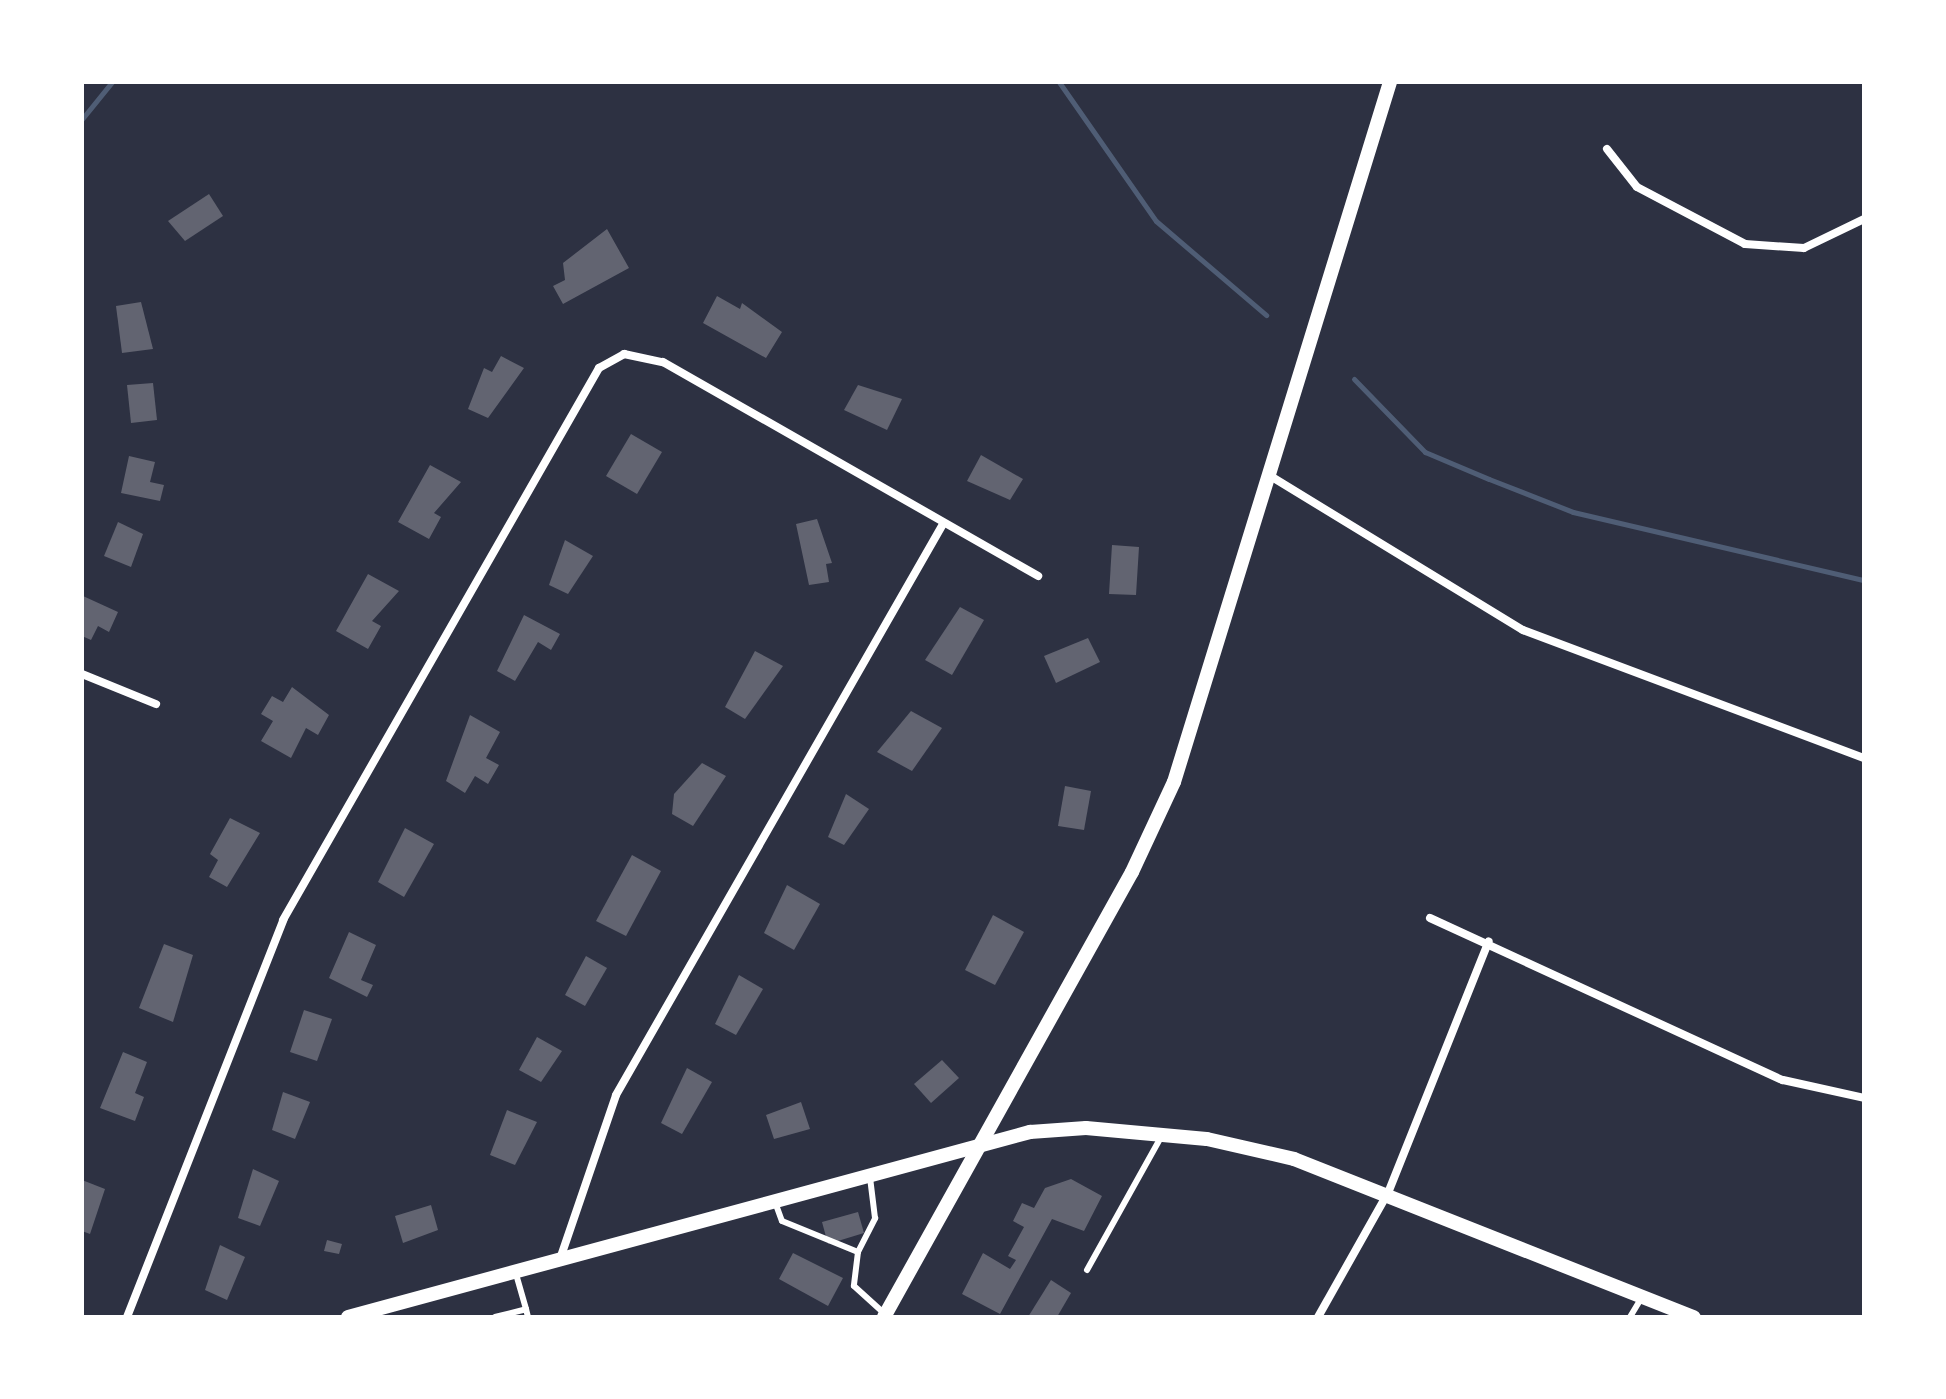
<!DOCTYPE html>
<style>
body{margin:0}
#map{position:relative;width:1946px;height:1399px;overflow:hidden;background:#2d3142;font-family:Roboto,sans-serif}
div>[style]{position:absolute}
.stream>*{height:5px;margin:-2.5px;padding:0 2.5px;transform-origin:2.5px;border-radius:2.5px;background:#4f5d75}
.building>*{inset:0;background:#626471}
.service>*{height:6px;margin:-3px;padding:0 3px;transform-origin:3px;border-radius:3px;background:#fff}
.minor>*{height:8px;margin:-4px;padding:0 4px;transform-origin:4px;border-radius:4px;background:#fff}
.tertiary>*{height:14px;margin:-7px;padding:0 7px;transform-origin:7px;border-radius:7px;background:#fff}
span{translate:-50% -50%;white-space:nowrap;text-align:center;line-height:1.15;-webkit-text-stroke:6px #fff;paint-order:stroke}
.frame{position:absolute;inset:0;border:84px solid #fff;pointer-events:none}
</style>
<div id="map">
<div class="stream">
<div style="left:1059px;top:82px;width:169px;rotate:55.1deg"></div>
<div style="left:1156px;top:221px;width:145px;rotate:40.5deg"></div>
<div style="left:82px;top:119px;width:48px;rotate:-51deg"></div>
<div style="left:1354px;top:379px;width:102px;rotate:45.8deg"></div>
<div style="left:1425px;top:452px;width:69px;rotate:22.9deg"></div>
<div style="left:1489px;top:479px;width:90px;rotate:21.4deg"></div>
<div style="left:1573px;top:512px;width:299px;rotate:13.2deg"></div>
</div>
<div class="building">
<div style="clip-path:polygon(209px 194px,223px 216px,185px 241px,168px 221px)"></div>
<div style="clip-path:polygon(607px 229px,629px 268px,563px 304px,553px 286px,565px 280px,563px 263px)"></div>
<div style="clip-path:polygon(717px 296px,740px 309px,742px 303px,782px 332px,766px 358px,703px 323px)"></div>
<div style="clip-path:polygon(141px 302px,153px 349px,122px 353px,116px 306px)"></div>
<div style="clip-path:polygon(501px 356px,524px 368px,488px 418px,468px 409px,484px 368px,492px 372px)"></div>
<div style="clip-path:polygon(153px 383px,157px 420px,131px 423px,127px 385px)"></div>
<div style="clip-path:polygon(858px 385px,902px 399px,887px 430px,844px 410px)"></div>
<div style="clip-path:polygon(631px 434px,662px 452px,637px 494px,606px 476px)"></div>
<div style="clip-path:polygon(981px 455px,1023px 479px,1010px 500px,967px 481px)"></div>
<div style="clip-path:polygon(129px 456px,155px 462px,150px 482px,164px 485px,160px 501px,121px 493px)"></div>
<div style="clip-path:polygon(430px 465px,461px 482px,434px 513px,441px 517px,429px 539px,398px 522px)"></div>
<div style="clip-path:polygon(817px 519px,832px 563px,826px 564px,829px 582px,809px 585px,796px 524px)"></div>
<div style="clip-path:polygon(118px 522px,143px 534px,131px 567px,104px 556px)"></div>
<div style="clip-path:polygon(565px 540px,593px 556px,568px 594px,549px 585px)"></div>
<div style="clip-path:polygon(1112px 545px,1139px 547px,1136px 595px,1109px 594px)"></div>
<div style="clip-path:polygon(368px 574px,399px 591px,372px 621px,381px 626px,368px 649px,336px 631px)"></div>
<div style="clip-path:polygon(83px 596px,118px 612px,109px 632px,98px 626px,91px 640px,82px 636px)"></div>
<div style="clip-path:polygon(960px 607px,984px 620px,952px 675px,925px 660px)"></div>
<div style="clip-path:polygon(524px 615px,560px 634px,551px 650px,538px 642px,515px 681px,497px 671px)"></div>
<div style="clip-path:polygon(1088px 638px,1100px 662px,1056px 683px,1044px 656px)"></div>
<div style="clip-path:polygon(755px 651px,783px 666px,745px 719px,725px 707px)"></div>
<div style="clip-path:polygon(292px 687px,329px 715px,318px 735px,306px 728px,291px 758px,261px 741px,273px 721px,261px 714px,272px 696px,283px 702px)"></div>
<div style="clip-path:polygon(911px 711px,942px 728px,912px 771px,877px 752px)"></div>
<div style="clip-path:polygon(470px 715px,500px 732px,486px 758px,499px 765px,488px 784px,475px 776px,465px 793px,446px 781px)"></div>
<div style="clip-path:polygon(702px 763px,726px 776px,693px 826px,672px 814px,674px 794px)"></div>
<div style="clip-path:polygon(1065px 786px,1091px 791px,1084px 830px,1058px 826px)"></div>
<div style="clip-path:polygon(846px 794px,869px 809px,844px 845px,828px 837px)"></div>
<div style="clip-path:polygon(230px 818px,260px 833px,227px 887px,209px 877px,218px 860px,210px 854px)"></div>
<div style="clip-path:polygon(405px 828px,434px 844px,404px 897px,378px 882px)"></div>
<div style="clip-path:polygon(632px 855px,661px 871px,626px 936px,596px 921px)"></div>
<div style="clip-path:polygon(787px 885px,820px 904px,794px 950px,764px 933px)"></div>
<div style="clip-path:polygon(993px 915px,1024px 932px,995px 985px,965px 970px)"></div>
<div style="clip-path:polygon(349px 932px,376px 945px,361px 980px,373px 985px,367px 997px,329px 978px)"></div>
<div style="clip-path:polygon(164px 944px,193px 955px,173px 1022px,139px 1008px)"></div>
<div style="clip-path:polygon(586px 956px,607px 968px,585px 1006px,565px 995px)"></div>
<div style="clip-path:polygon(739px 975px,763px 989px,736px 1035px,715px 1024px)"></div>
<div style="clip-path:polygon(304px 1010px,332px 1019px,317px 1061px,290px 1052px)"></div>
<div style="clip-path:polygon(537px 1037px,562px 1051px,541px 1082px,519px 1070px)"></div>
<div style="clip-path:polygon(123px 1052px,147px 1062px,135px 1093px,144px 1097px,135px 1121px,100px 1108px)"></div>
<div style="clip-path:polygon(942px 1060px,959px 1078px,931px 1103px,914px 1084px)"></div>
<div style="clip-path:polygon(687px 1068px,712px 1082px,682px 1134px,661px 1123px)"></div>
<div style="clip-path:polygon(283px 1092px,310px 1102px,295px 1139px,272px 1130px)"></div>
<div style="clip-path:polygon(801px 1102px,810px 1129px,774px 1139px,766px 1115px)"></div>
<div style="clip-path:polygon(507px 1110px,537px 1122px,515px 1165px,490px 1155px)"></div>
<div style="clip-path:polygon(253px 1169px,279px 1181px,260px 1226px,238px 1218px)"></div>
<div style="clip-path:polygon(1071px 1179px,1102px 1196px,1084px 1231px,1052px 1219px,1000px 1314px,962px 1294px,983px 1253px,1010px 1269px,1016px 1260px,1008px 1256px,1024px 1227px,1013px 1221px,1022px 1203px,1034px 1208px,1045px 1188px)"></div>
<div style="clip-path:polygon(82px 1180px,105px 1189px,90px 1234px,82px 1231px)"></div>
<div style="clip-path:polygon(431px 1205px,438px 1230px,403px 1243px,395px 1216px)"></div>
<div style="clip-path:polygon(858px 1212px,864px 1233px,828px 1244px,822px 1222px)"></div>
<div style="clip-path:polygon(327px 1240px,342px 1244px,339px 1254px,324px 1251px)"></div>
<div style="clip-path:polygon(220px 1245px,245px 1257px,227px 1300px,205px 1290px)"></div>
<div style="clip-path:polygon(793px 1253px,843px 1278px,828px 1306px,779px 1279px)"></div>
<div style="clip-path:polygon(1051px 1280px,1071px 1293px,1057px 1317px,1028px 1317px)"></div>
</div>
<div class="service">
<div style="left:775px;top:1202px;width:20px;rotate:70deg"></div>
<div style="left:782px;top:1221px;width:82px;rotate:22.2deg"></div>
<div style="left:858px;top:1252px;width:34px;rotate:97deg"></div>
<div style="left:854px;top:1286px;width:42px;rotate:42.1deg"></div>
<div style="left:858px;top:1252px;width:38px;rotate:-63deg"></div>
<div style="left:875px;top:1218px;width:41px;rotate:-97deg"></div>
<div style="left:1087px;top:1270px;width:152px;rotate:-60.9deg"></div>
<div style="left:516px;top:1274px;width:36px;rotate:74deg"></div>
<div style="left:495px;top:1317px;width:32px;rotate:-14deg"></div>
<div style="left:526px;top:1309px;width:8px;rotate:76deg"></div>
<div style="left:1630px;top:1317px;width:23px;rotate:-59deg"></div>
</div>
<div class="minor">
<div style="left:1607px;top:149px;width:48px;rotate:51.7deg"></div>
<div style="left:1637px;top:187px;width:122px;rotate:27.8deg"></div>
<div style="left:1745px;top:244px;width:59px;rotate:3.9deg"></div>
<div style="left:1804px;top:248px;width:67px;rotate:-25.8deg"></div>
<div style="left:1272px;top:477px;width:294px;rotate:31.4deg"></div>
<div style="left:1523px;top:630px;width:364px;rotate:20.6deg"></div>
<div style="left:82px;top:674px;width:80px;rotate:22.1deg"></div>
<div style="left:1430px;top:918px;width:388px;rotate:24.7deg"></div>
<div style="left:1783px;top:1080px;width:83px;rotate:12.5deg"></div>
<div style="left:560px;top:1259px;width:173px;rotate:-71.1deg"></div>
<div style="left:616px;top:1095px;width:658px;rotate:-60.2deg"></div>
<div style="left:127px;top:1317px;width:427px;rotate:-68.5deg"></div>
<div style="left:283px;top:920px;width:636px;rotate:-60.21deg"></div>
<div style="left:599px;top:368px;width:29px;rotate:-29deg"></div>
<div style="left:624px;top:354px;width:40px;rotate:12deg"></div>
<div style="left:663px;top:362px;width:432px;rotate:29.7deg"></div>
<div style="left:1318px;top:1317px;width:142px;rotate:-60.6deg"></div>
<div style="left:1388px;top:1193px;width:271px;rotate:-68.2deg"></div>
</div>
<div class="tertiary">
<div style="left:348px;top:1317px;width:707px;rotate:-15.18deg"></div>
<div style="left:1030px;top:1132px;width:56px;rotate:-4.1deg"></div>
<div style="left:1086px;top:1128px;width:121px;rotate:5.2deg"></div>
<div style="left:1207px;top:1139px;width:89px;rotate:12.9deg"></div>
<div style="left:1294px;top:1159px;width:430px;rotate:21.6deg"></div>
<div style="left:884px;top:1317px;width:509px;rotate:-60.87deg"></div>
<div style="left:1132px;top:872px;width:99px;rotate:-65deg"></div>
<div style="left:1174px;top:782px;width:733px;rotate:-72.85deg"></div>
</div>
<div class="frame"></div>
</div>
